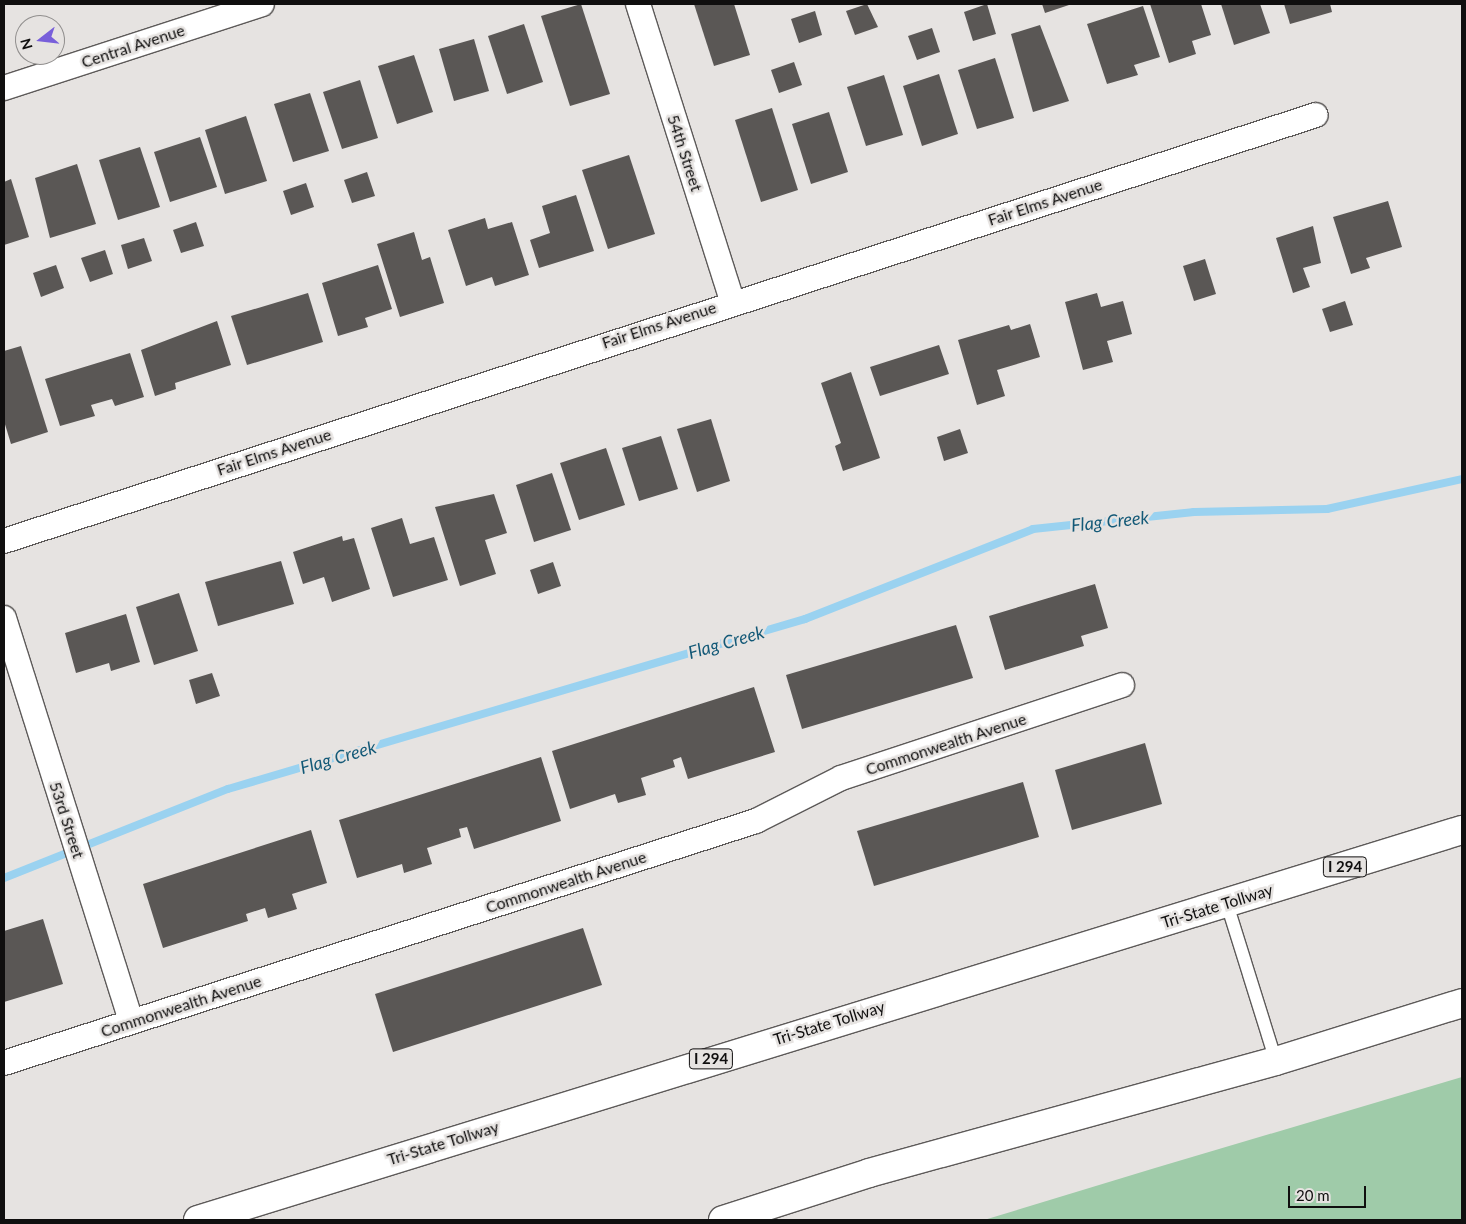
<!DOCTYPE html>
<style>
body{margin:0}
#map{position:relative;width:1466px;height:1224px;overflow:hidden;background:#e6e3e1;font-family:Lato,sans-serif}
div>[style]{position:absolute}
.green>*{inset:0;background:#9fcba9}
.stream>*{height:8px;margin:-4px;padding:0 4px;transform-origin:4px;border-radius:4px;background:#9ad2f0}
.building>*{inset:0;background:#5a5755}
.roads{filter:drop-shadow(1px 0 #5d5a59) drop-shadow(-1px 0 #5d5a59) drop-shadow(0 1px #5d5a59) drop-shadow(0 -1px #5d5a59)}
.service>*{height:12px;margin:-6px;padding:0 6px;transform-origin:6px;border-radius:6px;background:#fff}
.minor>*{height:24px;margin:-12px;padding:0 12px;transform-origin:12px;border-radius:12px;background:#fff}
.motorway>*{height:28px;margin:-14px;padding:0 14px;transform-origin:14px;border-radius:14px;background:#fff}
span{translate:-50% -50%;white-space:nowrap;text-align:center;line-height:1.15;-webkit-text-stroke:5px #e6e3e1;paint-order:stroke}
.shield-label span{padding:1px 4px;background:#e6e3e1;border:1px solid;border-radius:4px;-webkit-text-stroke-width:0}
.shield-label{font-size:15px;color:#100f0f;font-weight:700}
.street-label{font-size:16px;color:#100f0f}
.water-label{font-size:18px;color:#135977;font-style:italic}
.frame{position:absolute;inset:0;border:5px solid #100f0f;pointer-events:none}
.north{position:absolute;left:15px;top:15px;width:50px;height:50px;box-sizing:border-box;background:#e6e3e1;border:1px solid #908e8d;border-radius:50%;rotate:254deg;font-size:14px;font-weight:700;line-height:20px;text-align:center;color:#100f0f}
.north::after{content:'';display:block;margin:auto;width:18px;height:22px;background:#785fda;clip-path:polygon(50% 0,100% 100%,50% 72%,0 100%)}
.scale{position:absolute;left:1288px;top:1186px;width:78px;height:22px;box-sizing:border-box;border:2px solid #100f0f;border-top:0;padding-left:6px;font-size:15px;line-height:18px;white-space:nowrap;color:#100f0f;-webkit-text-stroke:4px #e6e3e1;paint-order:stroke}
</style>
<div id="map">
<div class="green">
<div style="clip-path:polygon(1462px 1077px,1462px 1220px,984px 1220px,1155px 1168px)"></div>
</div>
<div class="stream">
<div style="left:4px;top:878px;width:241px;rotate:-21.7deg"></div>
<div style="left:228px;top:789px;width:602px;rotate:-16.42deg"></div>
<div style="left:805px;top:619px;width:245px;rotate:-21.5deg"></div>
<div style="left:1033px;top:529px;width:162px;rotate:-6deg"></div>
<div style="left:1194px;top:512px;width:133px;rotate:-1.3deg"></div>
<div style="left:1327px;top:509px;width:138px;rotate:-12.5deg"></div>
</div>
<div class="building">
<div style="clip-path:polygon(581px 4px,610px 94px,570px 106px,541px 16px)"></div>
<div style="clip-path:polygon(694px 4px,734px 4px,750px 55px,714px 66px)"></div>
<div style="clip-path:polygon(867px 4px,878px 27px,855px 35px,846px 11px)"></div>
<div style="clip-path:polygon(987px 4px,996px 34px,973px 41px,964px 12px)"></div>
<div style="clip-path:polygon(1042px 4px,1068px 4px,1069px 5px,1045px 13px)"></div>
<div style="clip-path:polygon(1150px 4px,1201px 4px,1211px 35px,1192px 41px,1196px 54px,1169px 63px)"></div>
<div style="clip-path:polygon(1221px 4px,1260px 4px,1270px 33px,1234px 45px)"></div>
<div style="clip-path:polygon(1284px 4px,1330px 4px,1332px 12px,1290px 24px)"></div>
<div style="clip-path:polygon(1143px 6px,1160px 57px,1134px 65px,1138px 75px,1107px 84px,1087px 24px)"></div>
<div style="clip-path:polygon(815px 11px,822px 35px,799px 43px,791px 19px)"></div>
<div style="clip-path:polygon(524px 24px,543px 82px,507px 94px,488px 36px)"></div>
<div style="clip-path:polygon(1040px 25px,1069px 101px,1033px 112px,1011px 34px)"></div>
<div style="clip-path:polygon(932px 28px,940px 52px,917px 60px,908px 36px)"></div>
<div style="clip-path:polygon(474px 39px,489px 91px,454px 101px,439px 49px)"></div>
<div style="clip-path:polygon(414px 55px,433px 112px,397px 124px,378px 66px)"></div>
<div style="clip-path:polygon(995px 58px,1014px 118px,977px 129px,958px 70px)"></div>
<div style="clip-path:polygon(794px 62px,802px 85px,779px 93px,771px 70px)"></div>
<div style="clip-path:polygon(939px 74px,958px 134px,922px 146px,903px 86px)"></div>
<div style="clip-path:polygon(884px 75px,903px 135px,866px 146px,847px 87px)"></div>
<div style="clip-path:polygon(360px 80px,378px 138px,342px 149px,323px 92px)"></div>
<div style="clip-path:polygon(310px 93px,329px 151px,293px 162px,274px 104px)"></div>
<div style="clip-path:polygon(772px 108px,798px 190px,761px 202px,735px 120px)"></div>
<div style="clip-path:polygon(829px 112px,848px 172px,811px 184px,792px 124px)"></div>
<div style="clip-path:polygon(246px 116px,267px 181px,225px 194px,205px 130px)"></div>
<div style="clip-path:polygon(200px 137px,217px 187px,170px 202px,154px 152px)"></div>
<div style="clip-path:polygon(140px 147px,160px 207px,118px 220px,99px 160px)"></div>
<div style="clip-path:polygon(629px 155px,655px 234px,608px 249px,582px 170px)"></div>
<div style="clip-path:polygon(77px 164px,96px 224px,50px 238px,35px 178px)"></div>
<div style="clip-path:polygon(367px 172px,375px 196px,352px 203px,344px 180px)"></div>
<div style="clip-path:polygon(11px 179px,29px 237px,4px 245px,4px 182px)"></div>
<div style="clip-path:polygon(306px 183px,314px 207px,291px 215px,283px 191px)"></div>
<div style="clip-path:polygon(576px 195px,594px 251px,539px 268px,530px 240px,550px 233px,542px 206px)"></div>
<div style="clip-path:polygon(1388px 201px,1402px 247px,1366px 258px,1370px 268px,1351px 274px,1333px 217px)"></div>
<div style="clip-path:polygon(485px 218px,488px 229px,512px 222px,529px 275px,495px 286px,492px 277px,466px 286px,448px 230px)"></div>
<div style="clip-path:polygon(196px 222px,204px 246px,181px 253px,173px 230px)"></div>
<div style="clip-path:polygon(1313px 226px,1321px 263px,1303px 268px,1310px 287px,1293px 293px,1276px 238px)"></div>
<div style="clip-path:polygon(414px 232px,422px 260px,430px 257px,444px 303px,400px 317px,377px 244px)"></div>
<div style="clip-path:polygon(144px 238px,152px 261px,128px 269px,121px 245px)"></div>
<div style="clip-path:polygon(105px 250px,113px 274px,90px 282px,81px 258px)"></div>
<div style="clip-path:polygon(1205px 259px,1216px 294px,1194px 301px,1183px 266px)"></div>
<div style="clip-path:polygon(56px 265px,64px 288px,41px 297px,33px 273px)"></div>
<div style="clip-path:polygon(378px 265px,392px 309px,365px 318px,368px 327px,338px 336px,322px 283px)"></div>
<div style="clip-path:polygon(308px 293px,323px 342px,247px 365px,231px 316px)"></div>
<div style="clip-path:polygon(1097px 293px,1101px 307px,1123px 301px,1132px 334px,1107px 341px,1113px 362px,1083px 370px,1065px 302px)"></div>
<div style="clip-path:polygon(1345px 301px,1353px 325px,1330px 332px,1322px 309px)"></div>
<div style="clip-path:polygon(217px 321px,231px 365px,175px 383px,176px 389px,155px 396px,141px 350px)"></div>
<div style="clip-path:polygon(1030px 324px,1040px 357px,997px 370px,1005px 396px,977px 405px,958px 340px,1009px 325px,1011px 330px)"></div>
<div style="clip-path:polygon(939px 345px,949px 374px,880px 396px,870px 367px)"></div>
<div style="clip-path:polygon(21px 346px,48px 432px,11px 444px,4px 421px,4px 351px)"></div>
<div style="clip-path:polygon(130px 353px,144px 397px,115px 406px,112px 399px,91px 405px,95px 416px,60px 426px,45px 379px)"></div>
<div style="clip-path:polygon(851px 372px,880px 458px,843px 471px,835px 446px,841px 443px,821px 383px)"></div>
<div style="clip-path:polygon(711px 419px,730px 481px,697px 492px,677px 429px)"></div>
<div style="clip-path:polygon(960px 429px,968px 453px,944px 461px,937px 437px)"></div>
<div style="clip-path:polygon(661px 436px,678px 489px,639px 501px,622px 448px)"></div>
<div style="clip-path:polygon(606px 448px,625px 505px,579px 520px,560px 463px)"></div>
<div style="clip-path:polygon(552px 473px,571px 530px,534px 542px,516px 485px)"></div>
<div style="clip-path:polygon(494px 494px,507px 533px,485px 540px,496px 574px,460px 586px,435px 507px)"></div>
<div style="clip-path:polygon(402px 518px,410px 544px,434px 537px,448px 580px,393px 597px,371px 528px)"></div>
<div style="clip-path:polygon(342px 536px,343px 541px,354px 538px,370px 589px,332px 602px,324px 577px,303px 584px,293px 552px)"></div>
<div style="clip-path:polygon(281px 561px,294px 604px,218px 626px,205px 582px)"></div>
<div style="clip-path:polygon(553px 562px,561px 586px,538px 594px,530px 570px)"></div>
<div style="clip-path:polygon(1095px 584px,1108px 628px,1081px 636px,1084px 646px,1005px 670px,989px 616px)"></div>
<div style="clip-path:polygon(179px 593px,198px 651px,154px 665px,136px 607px)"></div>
<div style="clip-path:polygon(126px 614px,140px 662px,111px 671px,109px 663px,76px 673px,65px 633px)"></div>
<div style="clip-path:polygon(956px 625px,973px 678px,802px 729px,786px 675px)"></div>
<div style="clip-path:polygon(212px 673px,220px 696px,196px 704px,189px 680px)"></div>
<div style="clip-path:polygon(754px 687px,775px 752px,688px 779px,681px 757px,673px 760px,675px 767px,641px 778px,646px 795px,618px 803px,615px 794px,570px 809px,552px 751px)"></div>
<div style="clip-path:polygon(1145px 743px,1162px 804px,1072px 830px,1055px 770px)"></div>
<div style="clip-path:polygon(541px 757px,561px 821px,474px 849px,467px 827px,459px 829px,461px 837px,427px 848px,432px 864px,404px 873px,402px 864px,357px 878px,339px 820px)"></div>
<div style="clip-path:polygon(1023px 782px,1039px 837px,874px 886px,857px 831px)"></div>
<div style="clip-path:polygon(311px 830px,327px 883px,292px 894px,297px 909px,268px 918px,265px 908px,246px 914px,248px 921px,163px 948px,143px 884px)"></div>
<div style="clip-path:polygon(43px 919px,63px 984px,4px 1002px,4px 931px)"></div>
<div style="clip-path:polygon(583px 928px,602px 985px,393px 1052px,375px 994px)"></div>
</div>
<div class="roads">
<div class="service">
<div style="left:1227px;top:904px;width:164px;rotate:72.7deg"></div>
</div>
<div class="minor">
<div style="left:638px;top:4px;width:312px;rotate:72.4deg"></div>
<div style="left:4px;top:88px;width:271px;rotate:-18deg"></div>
<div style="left:4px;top:541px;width:1379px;rotate:-17.99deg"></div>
<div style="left:4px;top:618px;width:423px;rotate:72.5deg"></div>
<div style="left:4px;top:1063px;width:790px;rotate:-17.84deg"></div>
<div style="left:756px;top:821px;width:95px;rotate:-26.8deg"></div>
<div style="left:841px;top:778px;width:296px;rotate:-18.3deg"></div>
</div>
<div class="motorway">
<div style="left:198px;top:1220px;width:1323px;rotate:-17.15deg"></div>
<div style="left:723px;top:1220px;width:153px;rotate:-17.8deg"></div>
<div style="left:869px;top:1173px;width:422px;rotate:-15.4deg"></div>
<div style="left:1276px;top:1061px;width:195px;rotate:-17.3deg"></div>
</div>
</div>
<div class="shield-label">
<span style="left:1345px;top:867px">I 294</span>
<span style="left:711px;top:1059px">I 294</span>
</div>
<div class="street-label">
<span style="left:133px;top:46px;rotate:-18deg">Central Avenue</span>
<span style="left:685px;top:153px;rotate:72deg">54th Street</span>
<span style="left:1045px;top:202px;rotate:-18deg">Fair Elms Avenue</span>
<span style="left:659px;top:325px;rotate:-18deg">Fair Elms Avenue</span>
<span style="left:274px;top:452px;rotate:-18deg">Fair Elms Avenue</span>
<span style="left:946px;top:744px;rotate:-18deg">Commonwealth Avenue</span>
<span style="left:67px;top:820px;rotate:72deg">53rd Street</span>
<span style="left:566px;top:882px;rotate:-18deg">Commonwealth Avenue</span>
<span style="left:1217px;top:906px;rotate:-17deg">Tri-State Tollway</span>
<span style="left:181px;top:1006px;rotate:-18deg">Commonwealth Avenue</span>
<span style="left:829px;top:1023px;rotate:-17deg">Tri-State Tollway</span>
<span style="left:443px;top:1143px;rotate:-17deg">Tri-State Tollway</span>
</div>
<div class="water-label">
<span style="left:1110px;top:521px;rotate:-6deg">Flag Creek</span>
<span style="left:726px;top:642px;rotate:-16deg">Flag Creek</span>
<span style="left:338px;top:757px;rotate:-16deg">Flag Creek</span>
</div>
<div class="frame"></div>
<div class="north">N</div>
<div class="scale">20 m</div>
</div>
